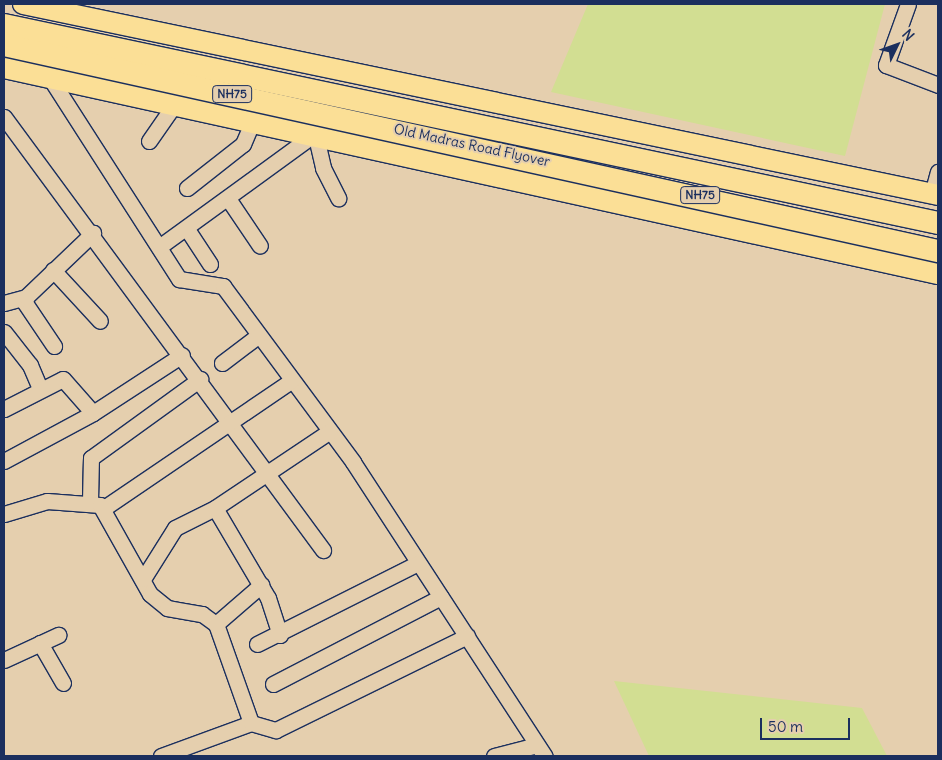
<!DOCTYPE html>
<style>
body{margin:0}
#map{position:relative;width:942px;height:760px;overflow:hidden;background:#e5cfae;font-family:Delius,sans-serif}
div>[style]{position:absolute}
.green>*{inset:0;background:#d2de92}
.roads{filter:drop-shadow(1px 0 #1b2f5e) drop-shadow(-1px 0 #1b2f5e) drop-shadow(0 1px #1b2f5e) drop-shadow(0 -1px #1b2f5e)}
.minor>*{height:15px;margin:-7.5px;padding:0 7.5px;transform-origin:7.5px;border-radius:7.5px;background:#e5cfae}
.major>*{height:20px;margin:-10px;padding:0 10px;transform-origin:10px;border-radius:10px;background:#fbdf96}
.highway>*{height:22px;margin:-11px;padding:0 11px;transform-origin:11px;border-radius:11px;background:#fbdf96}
span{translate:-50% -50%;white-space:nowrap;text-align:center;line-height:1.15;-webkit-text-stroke:4px #e5cfae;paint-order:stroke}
.shield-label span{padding:1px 4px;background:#e5cfae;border:1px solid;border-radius:4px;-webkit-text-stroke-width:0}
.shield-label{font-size:12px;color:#1b2f5e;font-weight:700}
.street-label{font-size:14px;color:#1b2f5e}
.frame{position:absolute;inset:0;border:5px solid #1b2f5e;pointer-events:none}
.north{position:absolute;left:872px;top:20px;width:50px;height:50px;-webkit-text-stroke:4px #e5cfae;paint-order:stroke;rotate:48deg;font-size:14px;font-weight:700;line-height:20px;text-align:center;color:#1b2f5e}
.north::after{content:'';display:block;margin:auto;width:18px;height:22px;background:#1b2f5e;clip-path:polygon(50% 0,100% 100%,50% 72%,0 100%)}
.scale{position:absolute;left:760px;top:718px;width:90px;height:22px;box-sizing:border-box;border:2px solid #1b2f5e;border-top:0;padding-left:6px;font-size:15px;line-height:18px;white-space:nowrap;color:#1b2f5e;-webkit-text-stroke:4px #e5cfae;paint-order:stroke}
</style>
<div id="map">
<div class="green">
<div style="clip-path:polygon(588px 4px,885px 4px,845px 156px,551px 92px)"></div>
<div style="clip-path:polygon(614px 681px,862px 708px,887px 756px,649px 756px)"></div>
</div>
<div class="roads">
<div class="minor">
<div style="left:908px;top:4px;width:65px;rotate:109.8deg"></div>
<div style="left:886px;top:65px;width:56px;rotate:21deg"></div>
<div style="left:50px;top:78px;width:239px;rotate:57.3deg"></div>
<div style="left:179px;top:279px;width:45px;rotate:9deg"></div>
<div style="left:223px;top:286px;width:219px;rotate:53.5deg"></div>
<div style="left:353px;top:462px;width:351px;rotate:56.9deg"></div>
<div style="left:4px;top:117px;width:538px;rotate:53.62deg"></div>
<div style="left:316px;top:137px;width:32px;rotate:77deg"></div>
<div style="left:323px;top:168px;width:34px;rotate:63deg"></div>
<div style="left:149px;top:141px;width:44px;rotate:-55.2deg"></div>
<div style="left:187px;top:188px;width:71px;rotate:-38.2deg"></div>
<div style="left:243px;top:144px;width:23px;rotate:-67deg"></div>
<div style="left:932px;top:194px;width:23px;rotate:-75deg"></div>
<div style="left:229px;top:200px;width:55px;rotate:56deg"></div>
<div style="left:187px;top:229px;width:42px;rotate:56.7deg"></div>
<div style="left:159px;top:247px;width:189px;rotate:-36deg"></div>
<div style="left:53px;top:270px;width:69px;rotate:47.3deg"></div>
<div style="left:26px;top:297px;width:6px;rotate:99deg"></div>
<div style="left:25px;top:303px;width:52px;rotate:56deg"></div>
<div style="left:4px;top:303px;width:23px;rotate:-15deg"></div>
<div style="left:26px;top:297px;width:93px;rotate:-43.7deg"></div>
<div style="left:4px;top:332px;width:42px;rotate:51.8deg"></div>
<div style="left:30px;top:365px;width:26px;rotate:67deg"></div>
<div style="left:222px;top:363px;width:46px;rotate:-37.1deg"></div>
<div style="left:4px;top:409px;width:66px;rotate:-27deg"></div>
<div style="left:63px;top:379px;width:45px;rotate:48.6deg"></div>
<div style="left:4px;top:461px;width:101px;rotate:-28.3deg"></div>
<div style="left:93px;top:413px;width:106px;rotate:-33.1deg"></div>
<div style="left:90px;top:501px;width:43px;rotate:-88.7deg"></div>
<div style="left:91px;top:458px;width:135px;rotate:-35.9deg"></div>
<div style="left:104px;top:508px;width:227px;rotate:-34.2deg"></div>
<div style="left:4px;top:514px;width:45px;rotate:-16.8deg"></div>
<div style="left:47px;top:501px;width:53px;rotate:4.3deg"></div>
<div style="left:100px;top:505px;width:102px;rotate:60.7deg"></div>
<div style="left:150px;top:594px;width:22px;rotate:39deg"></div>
<div style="left:167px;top:608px;width:36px;rotate:10deg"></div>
<div style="left:202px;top:614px;width:17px;rotate:36deg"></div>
<div style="left:216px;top:624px;width:105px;rotate:70.5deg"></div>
<div style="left:143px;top:579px;width:60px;rotate:-57.9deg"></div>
<div style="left:175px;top:528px;width:45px;rotate:-26.6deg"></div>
<div style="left:216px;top:624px;width:60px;rotate:-40.9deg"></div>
<div style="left:280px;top:635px;width:39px;rotate:-108deg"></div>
<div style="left:268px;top:598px;width:104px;rotate:-120.5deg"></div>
<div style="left:215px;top:508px;width:138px;rotate:-33.8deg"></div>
<div style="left:40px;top:643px;width:46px;rotate:60.1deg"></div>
<div style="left:257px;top:644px;width:180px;rotate:-26.7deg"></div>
<div style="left:4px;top:660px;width:60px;rotate:-24.8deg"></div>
<div style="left:273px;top:684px;width:189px;rotate:-27.4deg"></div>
<div style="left:161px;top:756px;width:96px;rotate:-20.1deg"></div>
<div style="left:251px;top:723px;width:26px;rotate:16deg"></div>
<div style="left:276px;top:730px;width:213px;rotate:-26.2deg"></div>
<div style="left:494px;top:756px;width:44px;rotate:-14.3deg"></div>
</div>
<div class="major">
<div style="left:23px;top:4px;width:935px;rotate:11.79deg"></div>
<div style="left:4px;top:68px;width:956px;rotate:12.44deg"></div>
</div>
<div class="highway">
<div style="left:4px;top:25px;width:955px;rotate:11.97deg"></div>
<div style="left:4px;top:45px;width:956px;rotate:12.44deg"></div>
</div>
</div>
<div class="shield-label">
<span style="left:232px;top:94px">NH75</span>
<span style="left:700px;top:195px">NH75</span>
</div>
<div class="street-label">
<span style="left:472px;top:145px;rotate:12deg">Old Madras Road Flyover</span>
</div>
<div class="frame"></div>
<div class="north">N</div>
<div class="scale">50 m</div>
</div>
